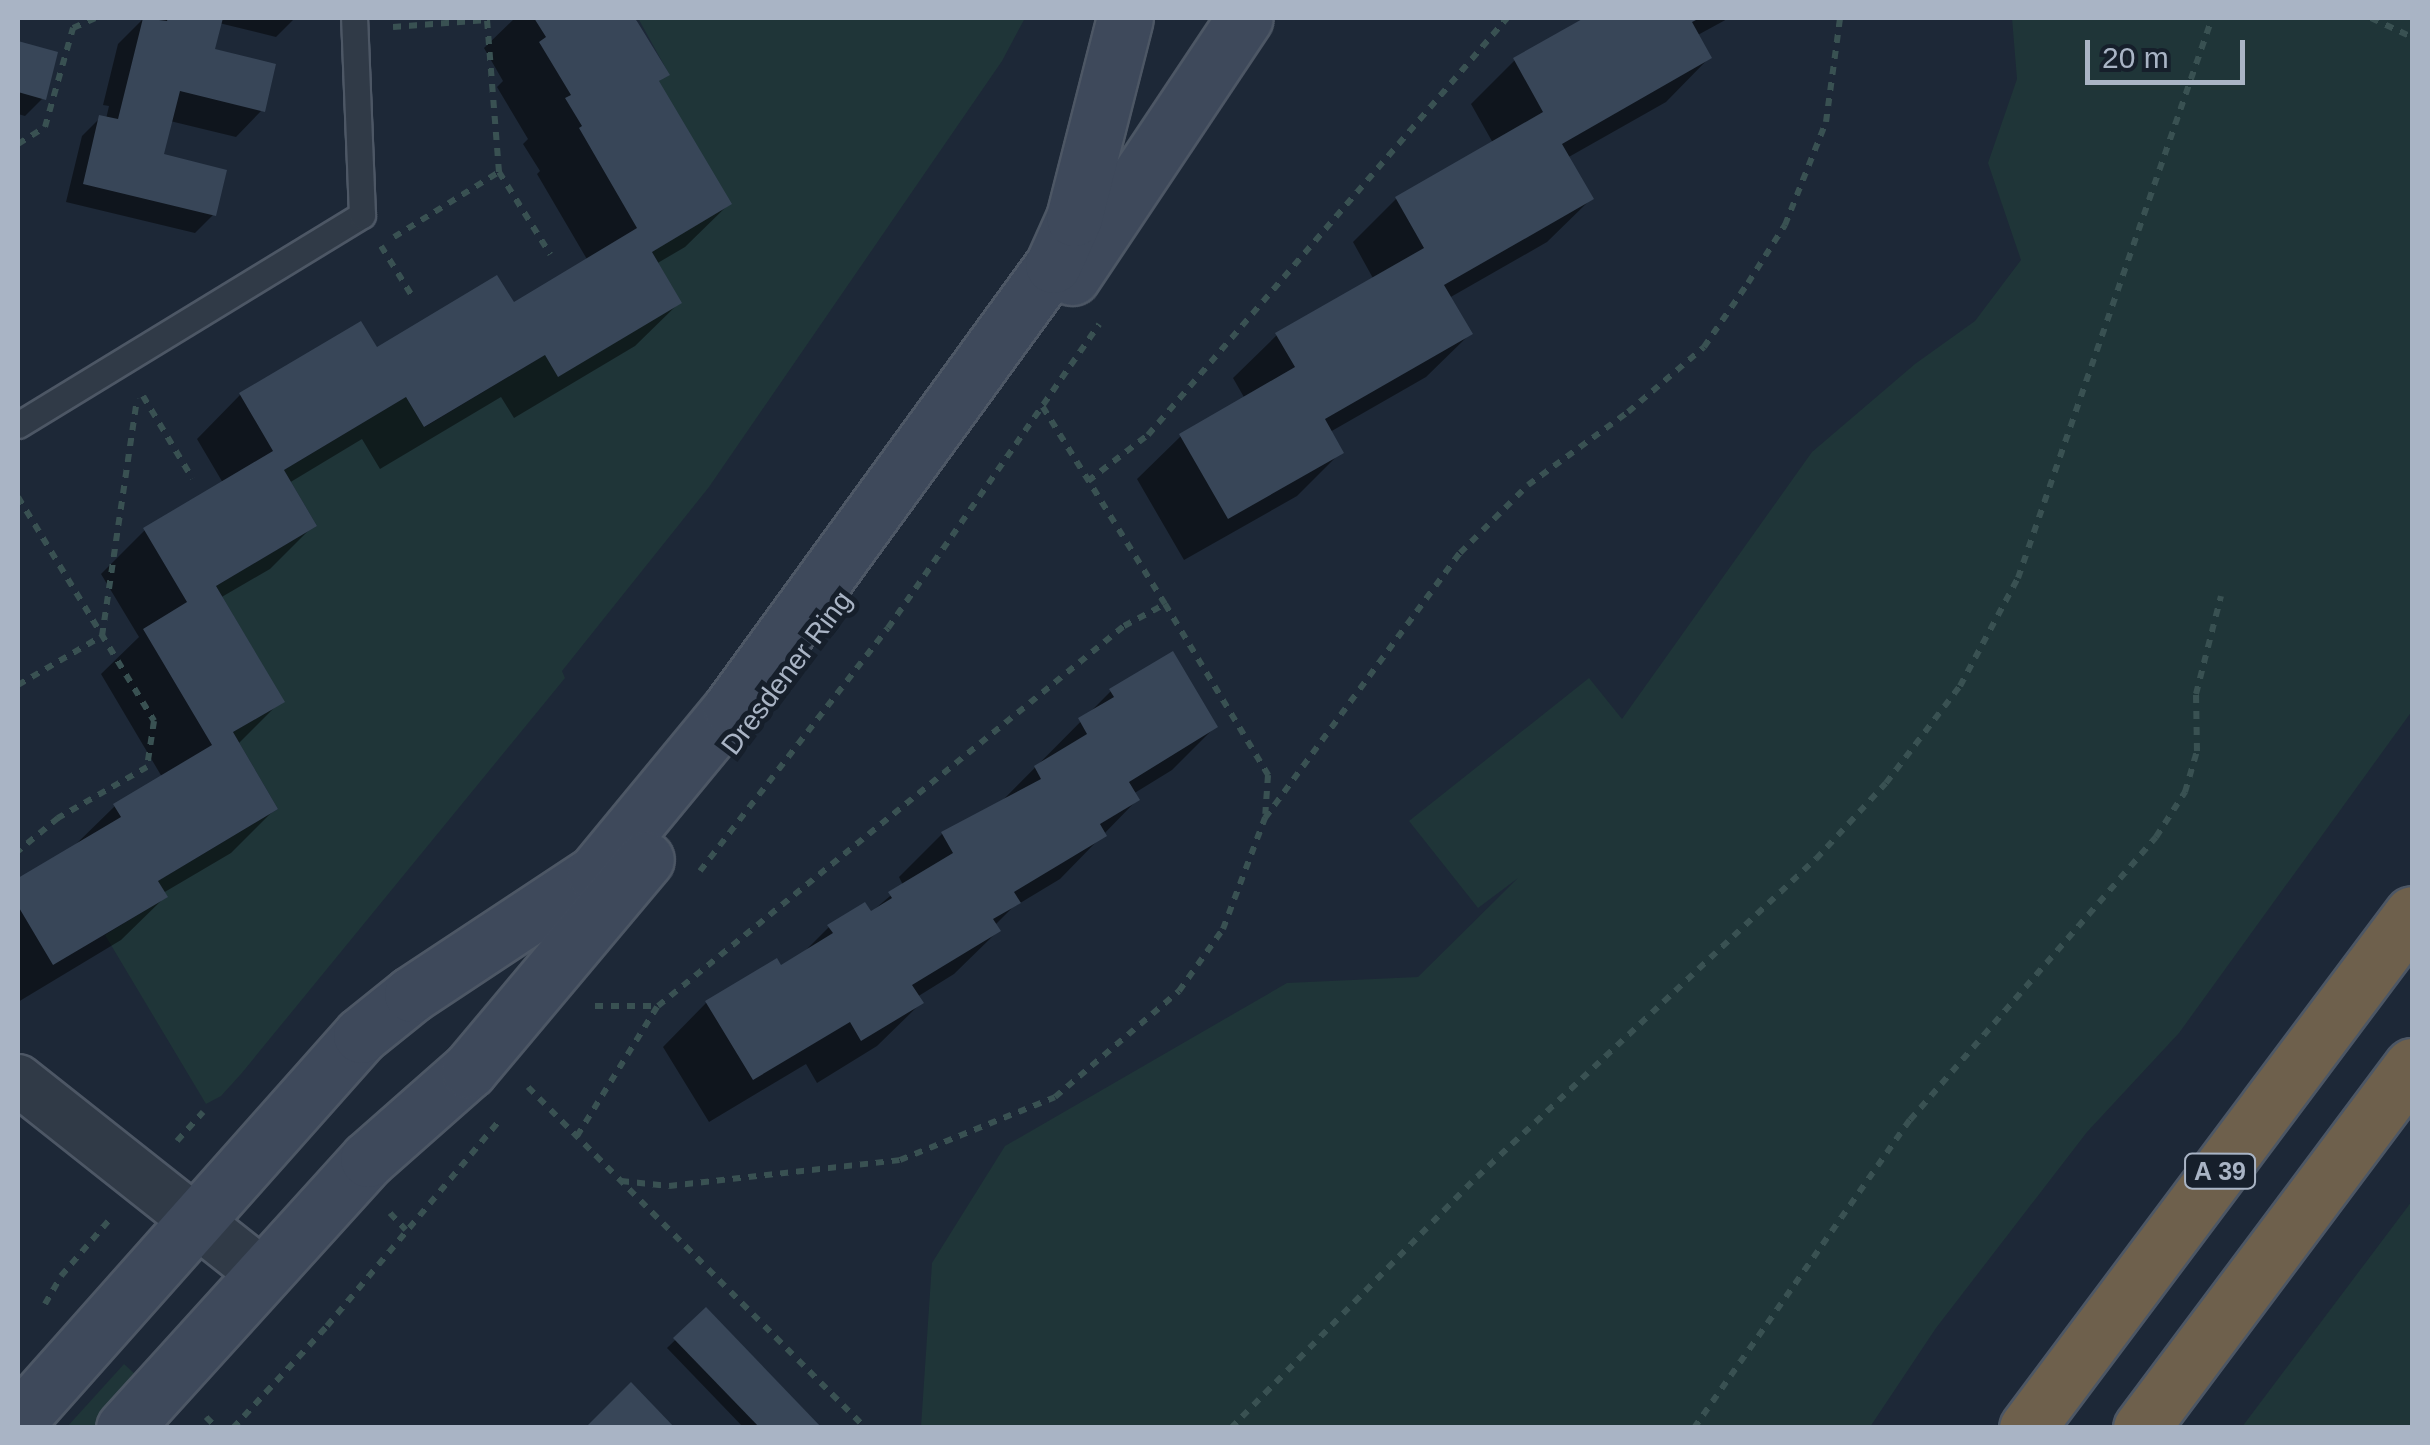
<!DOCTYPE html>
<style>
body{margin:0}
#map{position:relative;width:2430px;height:1445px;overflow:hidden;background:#1d2837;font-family:Helvetica,sans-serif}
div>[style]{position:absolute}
.green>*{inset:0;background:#1f3538}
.shadow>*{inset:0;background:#0007}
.building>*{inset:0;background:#384658}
.path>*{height:6px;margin-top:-3px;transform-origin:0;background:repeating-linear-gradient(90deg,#395152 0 8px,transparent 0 16px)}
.roads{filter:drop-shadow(2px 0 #4d5765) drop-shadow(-2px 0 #4d5765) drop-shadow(0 2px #4d5765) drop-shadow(0 -2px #4d5765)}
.lane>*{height:25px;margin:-12.5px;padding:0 12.5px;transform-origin:12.5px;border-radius:12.5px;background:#303a47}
.street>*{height:50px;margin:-25px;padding:0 25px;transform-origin:25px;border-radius:25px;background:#303a47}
.secondary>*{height:55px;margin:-27.5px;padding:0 27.5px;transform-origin:27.5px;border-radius:27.5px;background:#3e495b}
.highway>*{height:55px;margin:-27.5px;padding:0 27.5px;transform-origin:27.5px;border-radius:27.5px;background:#6e604c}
span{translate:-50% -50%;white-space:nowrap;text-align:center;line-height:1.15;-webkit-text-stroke:10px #161f2b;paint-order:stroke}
.shield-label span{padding:2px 8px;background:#161f2b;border:2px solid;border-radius:8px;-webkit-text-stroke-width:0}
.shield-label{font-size:25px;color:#a9b4c5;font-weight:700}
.street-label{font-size:28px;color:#a9b4c5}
.frame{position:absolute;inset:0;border:20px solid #a9b4c5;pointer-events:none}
.scale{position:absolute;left:2085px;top:40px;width:160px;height:45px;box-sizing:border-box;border:5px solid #a9b4c5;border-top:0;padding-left:12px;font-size:30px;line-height:35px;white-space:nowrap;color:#a9b4c5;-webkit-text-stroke:8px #161f2b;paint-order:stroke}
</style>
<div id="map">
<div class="green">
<div style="clip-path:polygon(1025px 18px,1002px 61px,709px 487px,562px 671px,565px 678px,241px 1074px,221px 1096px,206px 1104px,105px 935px,167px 897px,158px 881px,278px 809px,233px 732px,284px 702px,216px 586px,317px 526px,284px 470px,406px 397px,425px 427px,545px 355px,681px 303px,652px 252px,659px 81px,669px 74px,638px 18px)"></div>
<div style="clip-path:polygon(2012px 18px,2412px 18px,2412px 711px,2179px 1033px,2087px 1132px,1936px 1328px,1870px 1427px,921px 1427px,932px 1263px,1005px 1146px,1287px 983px,1418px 977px,1518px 878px,1478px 908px,1409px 821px,1589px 678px,1622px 719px,1812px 452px,1915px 364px,1975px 321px,2021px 260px,1988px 163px,2017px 79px)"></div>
<div style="clip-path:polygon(2412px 1201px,2412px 1427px,2242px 1427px)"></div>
<div style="clip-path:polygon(124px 1364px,147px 1385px,109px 1427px,66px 1428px)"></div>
</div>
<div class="shadow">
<div style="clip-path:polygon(144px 18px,295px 18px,276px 37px,219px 23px,212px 51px,262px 110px,236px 137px,170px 121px,161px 156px,213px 215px,195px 233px,66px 202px,82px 136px,100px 118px,106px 119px,109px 106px,103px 105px,118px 44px)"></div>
<div style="clip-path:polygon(515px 18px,639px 18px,635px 22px,666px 74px,657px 83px,729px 204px,685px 247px,656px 264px,679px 303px,635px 346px,514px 418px,501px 397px,380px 469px,362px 439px,289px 483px,314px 525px,270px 569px,220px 598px,281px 701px,237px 745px,275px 809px,231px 853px,163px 893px,165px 897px,121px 940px,18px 1002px,18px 881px,71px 849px,115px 806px,162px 777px,101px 674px,139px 637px,101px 574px,145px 530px,223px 483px,197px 439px,240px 395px,360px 324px,376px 350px,513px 305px,588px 261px,537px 174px,540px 171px,523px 144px,528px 139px,497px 87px,503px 81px,484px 48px)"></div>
<div style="clip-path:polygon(1589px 18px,1729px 18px,1696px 36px,1709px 58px,1666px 102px,1567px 158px,1591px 199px,1547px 242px,1449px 298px,1470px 334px,1426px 377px,1330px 432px,1341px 452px,1297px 496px,1184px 560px,1137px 479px,1181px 436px,1245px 399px,1233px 378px,1277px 335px,1374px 280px,1353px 242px,1396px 199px,1493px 143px,1471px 104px,1515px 60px)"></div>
<div style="clip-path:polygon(18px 44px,55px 54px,43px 98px,25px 116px,18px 114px)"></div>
<div style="clip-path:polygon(1111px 691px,1215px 727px,1172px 770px,1133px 794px,1137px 800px,1060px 879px,1012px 908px,994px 926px,998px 931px,954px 974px,917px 997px,921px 1003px,877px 1046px,817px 1083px,806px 1064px,709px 1122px,663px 1047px,706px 1003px,776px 961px,780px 969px,798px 958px,829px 927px,869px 914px,903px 885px,899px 877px,942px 834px,999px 804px)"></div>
<div style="clip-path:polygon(706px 1310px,819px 1428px,744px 1428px,667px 1348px)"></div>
</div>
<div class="building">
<div style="clip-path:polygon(143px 18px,167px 21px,168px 18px,223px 18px,215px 49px,276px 64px,265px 112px,180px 91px,164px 154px,227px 170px,216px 216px,83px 184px,99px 115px,118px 119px)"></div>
<div style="clip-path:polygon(534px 18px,635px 18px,670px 75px,659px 81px,732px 204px,652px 252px,682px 303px,558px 377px,545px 355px,424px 427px,406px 397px,284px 470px,317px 526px,216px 586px,285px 702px,233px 732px,278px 809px,158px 881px,168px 897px,53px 965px,18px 906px,18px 878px,121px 817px,113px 804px,212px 745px,143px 629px,187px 602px,143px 528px,273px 451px,239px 393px,361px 321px,377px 347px,497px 275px,514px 302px,637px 228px,579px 128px,582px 126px,565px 98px,571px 95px,539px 42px,546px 37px)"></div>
<div style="clip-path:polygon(1584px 18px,1700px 18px,1692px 22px,1712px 58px,1562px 144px,1594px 199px,1444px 285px,1473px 334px,1325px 419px,1344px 453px,1228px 519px,1179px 434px,1295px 367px,1275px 333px,1424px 248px,1395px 197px,1543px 112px,1513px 58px)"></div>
<div style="clip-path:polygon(18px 41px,58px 52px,46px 100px,18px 92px)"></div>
<div style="clip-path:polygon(1173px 651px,1218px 727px,1129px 782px,1140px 800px,1100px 824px,1107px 836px,1014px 892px,1021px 903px,993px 919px,1001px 931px,912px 985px,924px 1003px,861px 1041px,850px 1022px,753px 1080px,705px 1001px,777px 958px,781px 965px,833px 933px,827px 925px,865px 902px,871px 911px,892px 898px,888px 892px,953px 853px,941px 832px,1041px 779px,1034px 766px,1087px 734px,1078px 718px,1114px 697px,1109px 689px)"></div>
<div style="clip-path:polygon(706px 1307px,822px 1428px,760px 1428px,673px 1338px)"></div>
<div style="clip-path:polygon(631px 1382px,675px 1428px,585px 1428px)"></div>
</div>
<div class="path">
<div style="left:2371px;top:18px;width:45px;rotate:24.9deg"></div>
<div style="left:393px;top:27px;width:94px;rotate:-4.3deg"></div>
<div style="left:18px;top:144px;width:32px;rotate:-32deg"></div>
<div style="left:45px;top:127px;width:103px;rotate:-74.2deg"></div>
<div style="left:73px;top:28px;width:24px;rotate:-24deg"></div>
<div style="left:499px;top:172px;width:97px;rotate:58.1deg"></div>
<div style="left:394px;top:237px;width:123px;rotate:-31.8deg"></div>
<div style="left:499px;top:172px;width:154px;rotate:-94.5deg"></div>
<div style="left:381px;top:246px;width:62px;rotate:58.1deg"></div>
<div style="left:143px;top:396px;width:96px;rotate:59.1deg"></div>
<div style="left:1088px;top:481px;width:76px;rotate:-37.5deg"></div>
<div style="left:1148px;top:435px;width:550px;rotate:-49.27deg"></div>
<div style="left:18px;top:497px;width:262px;rotate:58.7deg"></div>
<div style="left:154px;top:721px;width:47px;rotate:98.7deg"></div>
<div style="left:147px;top:767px;width:103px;rotate:150.2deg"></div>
<div style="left:58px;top:818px;width:52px;rotate:140.5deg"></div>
<div style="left:1165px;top:604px;width:200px;rotate:58.9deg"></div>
<div style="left:1268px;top:775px;width:39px;rotate:94deg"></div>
<div style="left:18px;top:685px;width:97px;rotate:-30.3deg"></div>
<div style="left:102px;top:636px;width:240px;rotate:-81.6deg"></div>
<div style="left:700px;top:871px;width:307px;rotate:-52.3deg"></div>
<div style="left:888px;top:628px;width:370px;rotate:-55.2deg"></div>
<div style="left:595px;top:1006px;width:63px"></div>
<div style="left:658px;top:1006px;width:601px;rotate:-39.2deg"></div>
<div style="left:1124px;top:626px;width:47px;rotate:-28.2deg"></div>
<div style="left:1165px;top:604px;width:232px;rotate:-121.8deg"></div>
<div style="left:528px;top:1087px;width:479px;rotate:45.3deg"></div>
<div style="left:577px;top:1136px;width:152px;rotate:-58.2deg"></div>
<div style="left:177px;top:1141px;width:39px;rotate:-48deg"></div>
<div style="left:621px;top:1181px;width:48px;rotate:5.9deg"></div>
<div style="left:669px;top:1186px;width:232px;rotate:-6.4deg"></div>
<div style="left:900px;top:1160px;width:167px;rotate:-22.1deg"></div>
<div style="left:1055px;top:1097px;width:163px;rotate:-40.5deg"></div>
<div style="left:1179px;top:991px;width:76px;rotate:-54.6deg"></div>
<div style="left:1223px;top:929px;width:119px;rotate:-69.3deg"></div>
<div style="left:1265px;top:818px;width:329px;rotate:-53.7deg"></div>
<div style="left:1460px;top:553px;width:96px;rotate:-45deg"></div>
<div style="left:1528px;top:485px;width:124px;rotate:-36.1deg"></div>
<div style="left:1628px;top:412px;width:100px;rotate:-40.5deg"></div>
<div style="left:1704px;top:347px;width:78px;rotate:-55.5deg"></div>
<div style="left:1748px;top:283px;width:69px;rotate:-57.5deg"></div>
<div style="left:1785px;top:225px;width:111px;rotate:-68.3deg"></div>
<div style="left:1826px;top:122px;width:105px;rotate:-82.3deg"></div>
<div style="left:390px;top:1213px;width:23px;rotate:47deg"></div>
<div style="left:45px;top:1304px;width:32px;rotate:-60deg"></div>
<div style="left:61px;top:1276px;width:75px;rotate:-49.3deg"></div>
<div style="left:206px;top:1417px;width:16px;rotate:45deg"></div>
<div style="left:233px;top:1428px;width:139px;rotate:-47.3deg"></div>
<div style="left:327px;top:1326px;width:266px;rotate:-50deg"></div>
<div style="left:1231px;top:1428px;width:351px;rotate:-45.6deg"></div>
<div style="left:1477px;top:1177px;width:465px;rotate:-43.2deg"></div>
<div style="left:1816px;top:859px;width:103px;rotate:-47.4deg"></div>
<div style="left:1886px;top:783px;width:122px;rotate:-52.7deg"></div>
<div style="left:1960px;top:686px;width:123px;rotate:-61.8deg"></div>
<div style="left:2018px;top:578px;width:593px;rotate:-70.89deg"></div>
<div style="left:1694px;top:1428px;width:376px;rotate:-55deg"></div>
<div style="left:1910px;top:1120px;width:375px;rotate:-49deg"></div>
<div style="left:2156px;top:837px;width:54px;rotate:-57.2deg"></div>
<div style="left:2185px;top:792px;width:43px;rotate:-73.7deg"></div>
<div style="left:2197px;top:751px;width:57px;rotate:-91deg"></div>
<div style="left:2196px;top:694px;width:101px;rotate:-75.7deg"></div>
</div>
<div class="roads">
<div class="lane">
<div style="left:18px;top:425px;width:403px;rotate:-31.4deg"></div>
<div style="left:362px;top:215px;width:197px;rotate:-92.3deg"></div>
</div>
<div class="street">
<div style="left:18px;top:1080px;width:313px;rotate:38.4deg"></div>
</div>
<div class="secondary">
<div style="left:1072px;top:277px;width:311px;rotate:-56.3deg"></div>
<div style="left:18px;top:1421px;width:516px;rotate:-48.38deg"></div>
<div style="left:361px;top:1035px;width:65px;rotate:-38.8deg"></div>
<div style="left:412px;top:994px;width:219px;rotate:-33.5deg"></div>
<div style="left:595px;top:873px;width:214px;rotate:-50.5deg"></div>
<div style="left:731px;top:708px;width:548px;rotate:-53.99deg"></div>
<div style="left:1053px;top:265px;width:51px;rotate:-65.9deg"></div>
<div style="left:1074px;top:218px;width:206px;rotate:-75.7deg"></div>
<div style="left:124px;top:1428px;width:363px;rotate:-47.8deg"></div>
<div style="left:368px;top:1159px;width:135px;rotate:-41.4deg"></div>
<div style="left:469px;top:1070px;width:275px;rotate:-50deg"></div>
</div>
<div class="highway">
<div style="left:2027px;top:1428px;width:642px;rotate:-53.17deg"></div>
<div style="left:2141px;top:1428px;width:452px;rotate:-53.2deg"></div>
</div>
</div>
<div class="shield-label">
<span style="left:2220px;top:1171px">A 39</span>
</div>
<div class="street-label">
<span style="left:787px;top:673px;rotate:-53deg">Dresdener Ring</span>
</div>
<div class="frame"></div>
<div class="scale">20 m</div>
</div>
